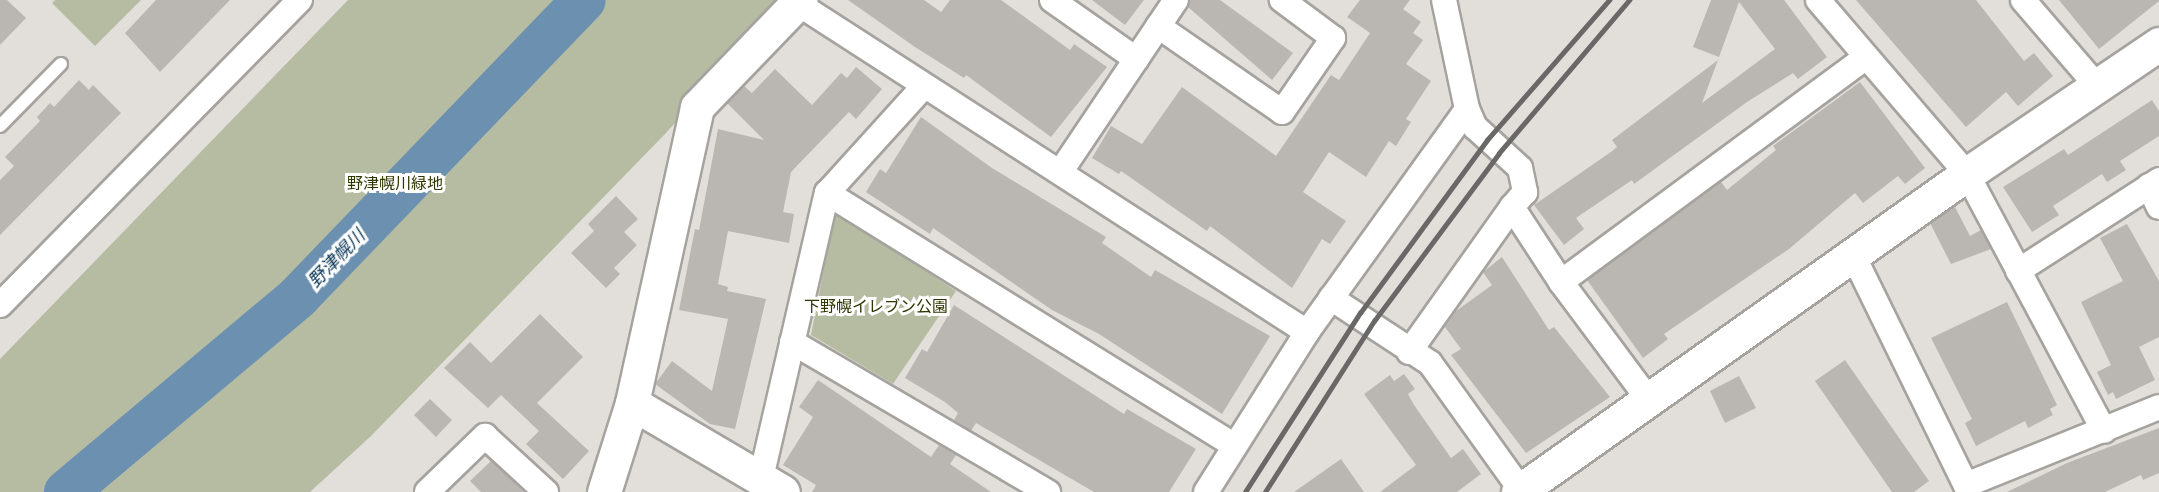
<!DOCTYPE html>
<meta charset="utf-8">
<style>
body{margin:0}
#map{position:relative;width:2159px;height:492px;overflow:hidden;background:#e2dfdb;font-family:Ubuntu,"Noto Sans JP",sans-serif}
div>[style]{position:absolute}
.green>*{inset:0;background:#b6bca1}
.river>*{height:44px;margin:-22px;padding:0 22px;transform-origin:22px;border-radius:22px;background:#6c91b0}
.building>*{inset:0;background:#bab7b3}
.roads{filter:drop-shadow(2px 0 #a6a39f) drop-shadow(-2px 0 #a6a39f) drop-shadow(0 2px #a6a39f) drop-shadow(0 -2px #a6a39f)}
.lane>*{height:12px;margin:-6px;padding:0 6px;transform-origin:6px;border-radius:6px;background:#fff}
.street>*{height:24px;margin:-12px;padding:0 12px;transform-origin:12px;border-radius:12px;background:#fff}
.secondary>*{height:33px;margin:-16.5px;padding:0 16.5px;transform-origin:16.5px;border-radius:16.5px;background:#fff}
.rail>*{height:4.5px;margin:-2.25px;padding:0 2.25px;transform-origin:2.25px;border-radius:2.25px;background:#6a6866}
span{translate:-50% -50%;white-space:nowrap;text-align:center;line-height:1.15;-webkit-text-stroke:6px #fff;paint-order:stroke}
.park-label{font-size:16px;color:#2f3600}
.water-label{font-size:18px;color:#0e3b5b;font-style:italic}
</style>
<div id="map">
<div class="green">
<div style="clip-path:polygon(55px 0,141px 0,95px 46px,52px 3px)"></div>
<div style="clip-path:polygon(348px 0,786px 0,665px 134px,371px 436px,310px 492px,0 492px,0 359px)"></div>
<div style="clip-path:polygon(835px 211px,956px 291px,893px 384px,811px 335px)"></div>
</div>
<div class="river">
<div style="left:66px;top:492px;width:303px;rotate:-40deg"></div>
<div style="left:298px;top:297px;width:412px;rotate:-46.1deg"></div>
</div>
<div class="building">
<div style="clip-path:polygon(0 0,7px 0,26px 18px,0 45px)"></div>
<div style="clip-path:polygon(156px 0,230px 0,160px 72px,125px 33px)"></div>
<div style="clip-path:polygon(848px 0,924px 0,941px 12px,950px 0,1001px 0,1070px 50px,1074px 44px,1107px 67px,1051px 137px,966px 75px,964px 78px,915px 47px)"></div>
<div style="clip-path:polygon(1092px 0,1144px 0,1125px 25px)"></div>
<div style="clip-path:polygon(1190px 0,1220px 0,1293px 53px,1272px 80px,1188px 7px)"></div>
<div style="clip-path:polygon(1360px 0,1410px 0,1403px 9px,1421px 22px,1413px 33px,1423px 40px,1406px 64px,1431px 81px,1406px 119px,1411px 122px,1396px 146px,1389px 141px,1366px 177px,1329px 152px,1303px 192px,1346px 221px,1330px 244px,1322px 239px,1292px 288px,1210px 226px,1207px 231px,1121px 171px,1119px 174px,1092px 158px,1111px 126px,1142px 144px,1182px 87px,1276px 156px,1331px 75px,1339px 80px,1370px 33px,1347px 17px)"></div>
<div style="clip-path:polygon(1711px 0,1784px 0,1827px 57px,1798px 79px,1793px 73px,1747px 102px,1634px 184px,1632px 180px,1576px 218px,1584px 229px,1564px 245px,1534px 205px,1611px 152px,1617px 147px,1612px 140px,1718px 60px,1702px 103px,1775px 49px,1739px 2px,1719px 57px,1693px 47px)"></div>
<div style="clip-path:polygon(1856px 0,1976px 0,2024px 61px,2034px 53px,2053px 76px,2018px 106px,2006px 92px,1966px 127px)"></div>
<div style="clip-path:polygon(2059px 0,2159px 0,2159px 1px,2099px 49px)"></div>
<div style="clip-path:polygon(856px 67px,882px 89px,856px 119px,849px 112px,791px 172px,783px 212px,794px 214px,789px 243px,728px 231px,718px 284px,728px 287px,727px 291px,766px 299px,735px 429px,710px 424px,655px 384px,672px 361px,712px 391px,728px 319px,679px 310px,695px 229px,699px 230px,718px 129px,764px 140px,727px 103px,744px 86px,752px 93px,775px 69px,812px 105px,841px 73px,847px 78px)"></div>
<div style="clip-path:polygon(79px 80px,89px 90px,93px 85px,121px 113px,0 235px,0 180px,14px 166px,5px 157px,40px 121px,37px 117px,50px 103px,54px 107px)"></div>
<div style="clip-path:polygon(1860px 82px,1925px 168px,1905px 184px,1898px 176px,1863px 203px,1855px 193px,1789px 249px,1664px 334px,1668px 339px,1643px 358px,1587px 280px,1721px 182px,1727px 190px,1776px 150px,1773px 146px)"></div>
<div style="clip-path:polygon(2152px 100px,2159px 111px,2159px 136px,2120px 161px,2126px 170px,2107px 182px,2102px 174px,2053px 206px,2059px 215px,2032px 232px,2003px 187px,2064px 149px,2068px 155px)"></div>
<div style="clip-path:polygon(921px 117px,992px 168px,1106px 237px,1102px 243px,1151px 277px,1155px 270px,1270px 336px,1222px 414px,1099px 334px,1052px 310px,933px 228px,930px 234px,866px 192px,880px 169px,886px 173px)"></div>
<div style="clip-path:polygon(616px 196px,638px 219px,624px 232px,637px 245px,614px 268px,620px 274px,606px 288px,571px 253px,594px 231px,588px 224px)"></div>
<div style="clip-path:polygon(1955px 207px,1970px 236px,1981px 230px,1991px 249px,1951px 264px,1930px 223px)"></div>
<div style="clip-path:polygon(2127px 224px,2159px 281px,2159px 337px,2139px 347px,2155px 380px,2116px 399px,2113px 392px,2108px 395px,2097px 372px,2111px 365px,2081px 302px,2123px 281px,2100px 238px)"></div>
<div style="clip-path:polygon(1502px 257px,1549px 330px,1554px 327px,1610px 397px,1526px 453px,1451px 355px,1461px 349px,1445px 327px,1456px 311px,1492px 285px,1483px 272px)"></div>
<div style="clip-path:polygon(2007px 302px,2057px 405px,2050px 409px,2053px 415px,2028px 428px,2025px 421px,1976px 446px,1965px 423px,1972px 419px,1931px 338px)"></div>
<div style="clip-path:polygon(954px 305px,1124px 414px,1127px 409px,1196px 449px,1169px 492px,1094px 492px,976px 423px,971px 431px,954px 420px,958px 413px,945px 402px,905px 378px,922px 349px,927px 352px)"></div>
<div style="clip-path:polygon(540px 314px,583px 357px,537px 403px,589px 451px,563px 479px,526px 444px,539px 431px,501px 395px,488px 408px,444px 368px,470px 342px,491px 363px)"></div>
<div style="clip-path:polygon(1845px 360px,1929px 481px,1914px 492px,1892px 492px,1815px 381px)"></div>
<div style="clip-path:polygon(1404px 374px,1415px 389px,1408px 394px,1414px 405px,1451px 458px,1463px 449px,1481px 474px,1457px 492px,1380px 492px,1416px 465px,1364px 394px,1390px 375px,1394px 381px)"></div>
<div style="clip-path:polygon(1739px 376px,1756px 408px,1725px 423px,1710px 391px)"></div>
<div style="clip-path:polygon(818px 380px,931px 457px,939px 445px,956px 455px,950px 464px,991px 492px,812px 492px,816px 485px,783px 465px,813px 417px,799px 407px)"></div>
<div style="clip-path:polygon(430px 399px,452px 420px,436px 437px,414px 415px)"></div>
<div style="clip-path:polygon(2159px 428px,2159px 473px,2143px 480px,2141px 475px,2105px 492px,2007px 492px,2067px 463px)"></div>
<div style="clip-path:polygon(1341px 459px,1364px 492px,1294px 492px)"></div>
<div style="clip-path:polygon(491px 461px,509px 477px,524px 492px,481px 492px,470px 481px)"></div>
</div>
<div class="roads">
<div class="lane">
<div style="left:0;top:126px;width:87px;rotate:-45.5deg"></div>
</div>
<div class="street">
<div style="left:1052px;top:0;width:103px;rotate:35.1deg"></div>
<div style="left:1818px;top:0;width:229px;rotate:49.4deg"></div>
<div style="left:1967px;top:174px;width:291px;rotate:61.9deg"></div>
<div style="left:2023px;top:0;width:113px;rotate:49.3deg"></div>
<div style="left:797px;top:3px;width:607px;rotate:32.83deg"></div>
<div style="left:1158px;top:26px;width:151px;rotate:34.7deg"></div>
<div style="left:1282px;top:112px;width:90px;rotate:-55.4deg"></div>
<div style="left:1333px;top:38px;width:64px;rotate:-143.3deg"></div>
<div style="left:1467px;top:109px;width:20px;rotate:66deg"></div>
<div style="left:1475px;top:127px;width:61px;rotate:42.3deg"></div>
<div style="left:1520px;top:168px;width:25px;rotate:78deg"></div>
<div style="left:1525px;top:192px;width:20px;rotate:131deg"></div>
<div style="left:1061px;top:171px;width:206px;rotate:-56.1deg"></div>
<div style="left:2149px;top:186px;width:23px;rotate:65deg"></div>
<div style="left:827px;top:193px;width:479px;rotate:31.8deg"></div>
<div style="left:1853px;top:255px;width:264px;rotate:63.9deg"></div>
<div style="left:2018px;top:271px;width:168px;rotate:-32.8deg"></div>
<div style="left:1561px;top:282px;width:379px;rotate:-36.4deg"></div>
<div style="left:1331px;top:298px;width:118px;rotate:33.3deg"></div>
<div style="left:1430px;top:363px;width:156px;rotate:54.4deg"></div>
<div style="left:0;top:305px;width:428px;rotate:-45.5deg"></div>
<div style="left:792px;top:342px;width:297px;rotate:30.4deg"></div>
<div style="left:1409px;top:352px;width:178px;rotate:-54.6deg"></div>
<div style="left:1512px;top:207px;width:90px;rotate:56.8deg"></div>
<div style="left:1561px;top:282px;width:147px;rotate:53.3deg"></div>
<div style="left:761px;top:478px;width:293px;rotate:-77deg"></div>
<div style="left:827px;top:193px;width:144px;rotate:-47.8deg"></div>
<div style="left:1966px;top:485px;width:208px;rotate:-22deg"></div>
<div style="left:427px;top:492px;width:81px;rotate:-44deg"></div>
<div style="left:485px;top:436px;width:83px;rotate:42.6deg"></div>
<div style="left:1206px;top:492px;width:189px;rotate:-57.7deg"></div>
<div style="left:1307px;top:332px;width:274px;rotate:-54.3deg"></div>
<div style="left:1467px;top:109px;width:111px;rotate:-101.9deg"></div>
</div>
<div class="secondary">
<div style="left:632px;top:403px;width:175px;rotate:30.5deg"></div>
<div style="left:604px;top:492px;width:93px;rotate:-72.5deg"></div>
<div style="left:632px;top:403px;width:303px;rotate:-77.6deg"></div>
<div style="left:697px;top:107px;width:149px;rotate:-46.1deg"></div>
<div style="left:1518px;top:492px;width:550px;rotate:-35.31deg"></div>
<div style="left:1967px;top:174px;width:232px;rotate:-34.1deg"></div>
</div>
</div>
<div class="rail">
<div style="left:1245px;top:492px;width:213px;rotate:-57.3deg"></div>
<div style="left:1360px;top:313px;width:215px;rotate:-53.7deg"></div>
<div style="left:1487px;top:140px;width:186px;rotate:-48.9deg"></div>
<div style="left:1265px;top:492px;width:203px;rotate:-57.5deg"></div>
<div style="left:1374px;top:321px;width:209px;rotate:-53.3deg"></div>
<div style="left:1499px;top:153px;width:201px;rotate:-49.6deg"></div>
</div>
<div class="park-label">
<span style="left:395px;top:183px">野津幌川緑地</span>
<span style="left:876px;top:306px">下野幌イレブン公園</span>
</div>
<div class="water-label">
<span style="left:336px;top:258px;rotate:-46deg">野津幌川</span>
</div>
</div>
